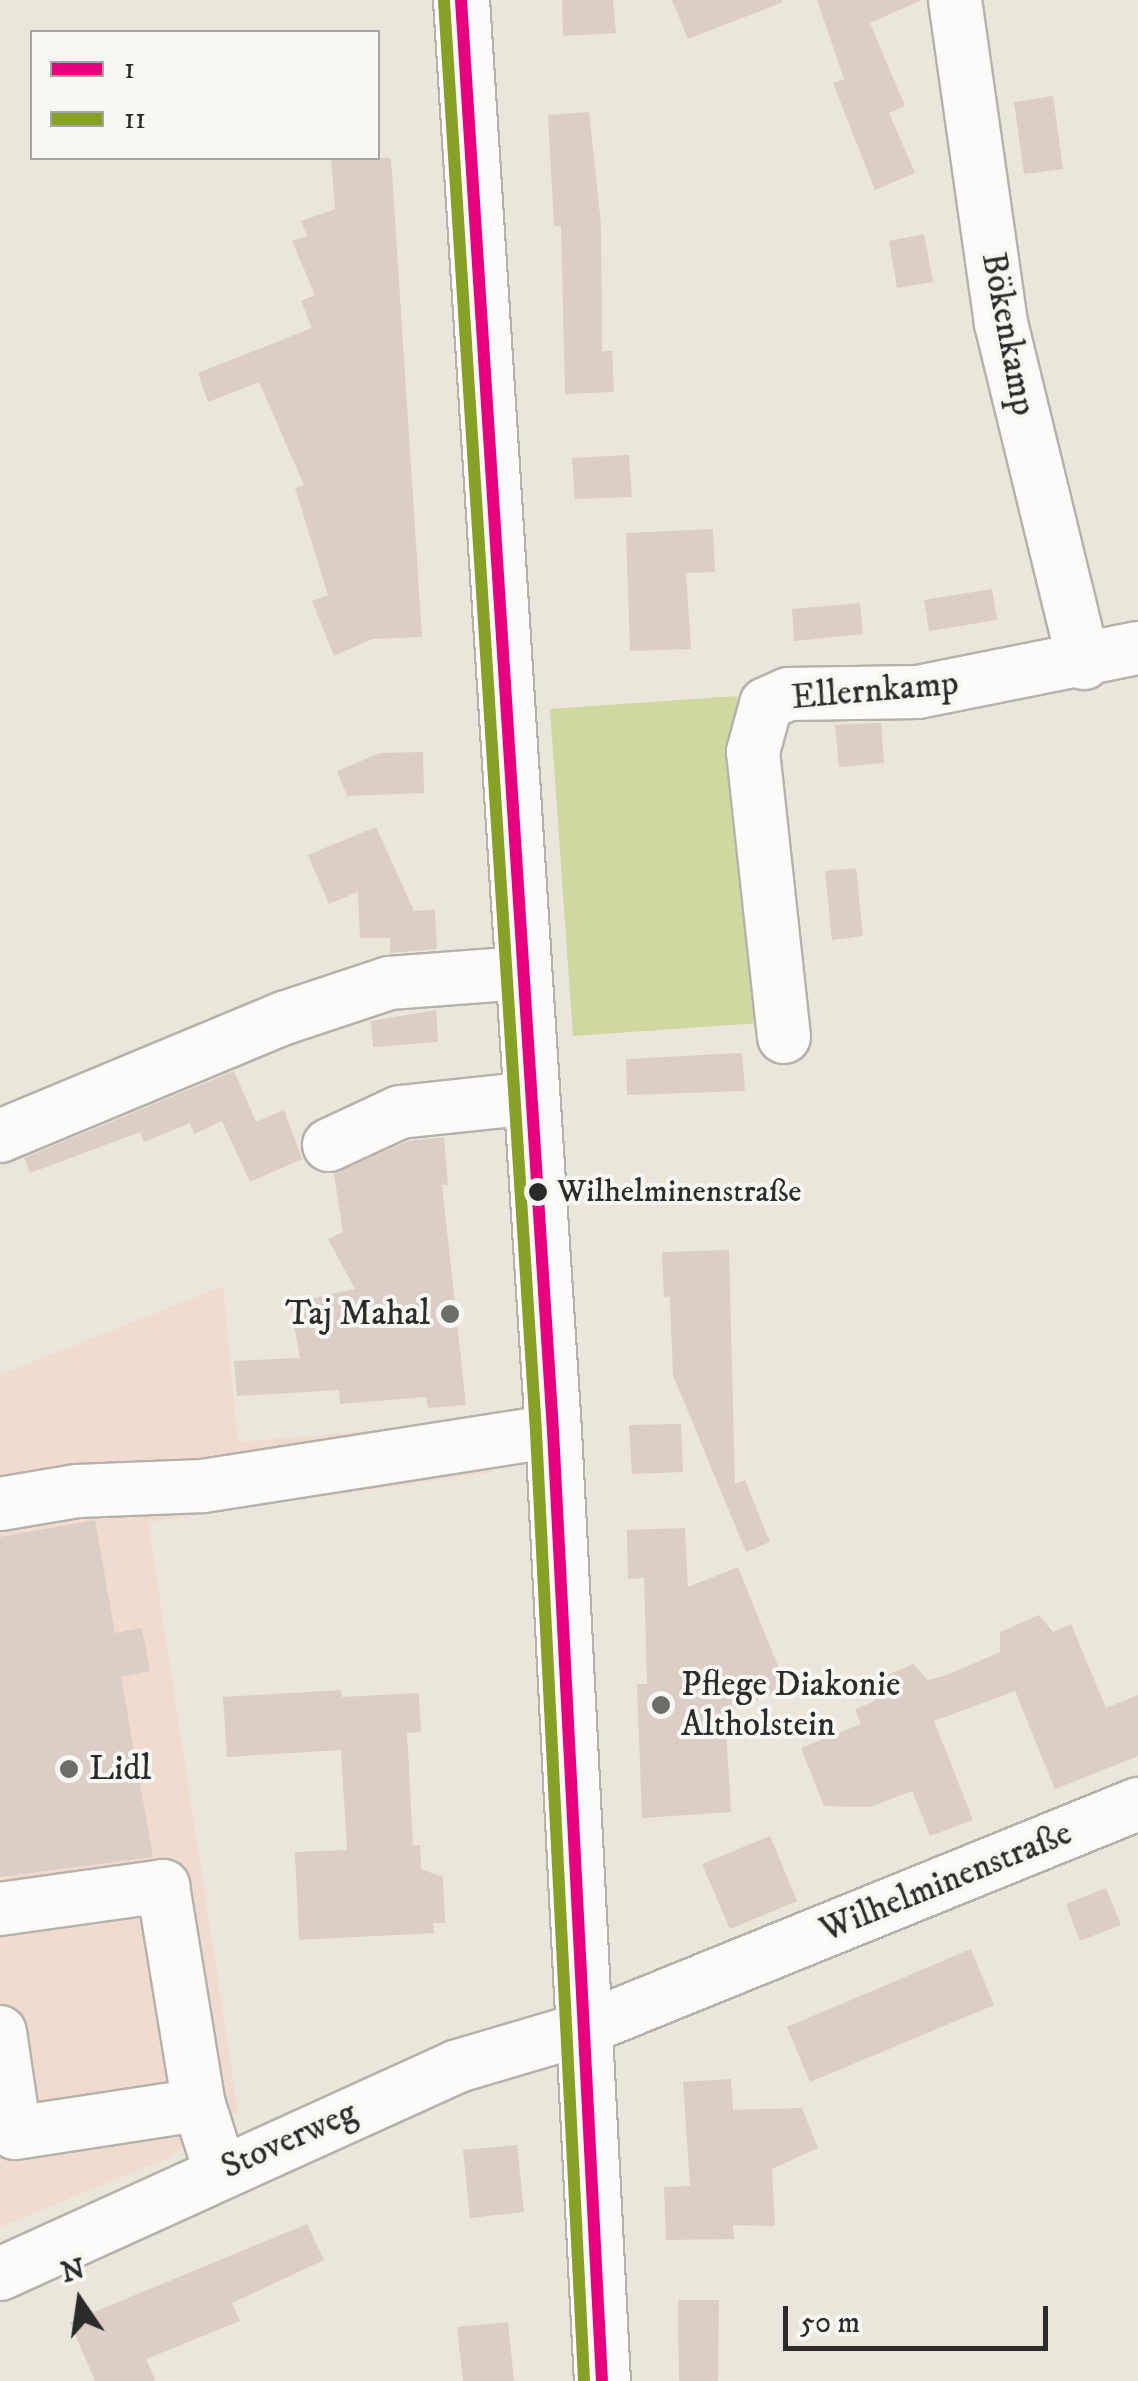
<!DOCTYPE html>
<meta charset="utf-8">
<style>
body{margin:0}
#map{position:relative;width:1138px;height:2381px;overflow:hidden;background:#ebe6db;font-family:"IM FELL DW Pica",serif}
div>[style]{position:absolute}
.built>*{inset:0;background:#f1dbcf}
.green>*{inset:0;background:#ced8a0}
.building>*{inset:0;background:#dacec6}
.roads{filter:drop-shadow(2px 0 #b5b2ac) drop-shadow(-2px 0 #b5b2ac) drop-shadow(0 2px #b5b2ac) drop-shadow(0 -2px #b5b2ac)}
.minor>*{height:52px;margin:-26px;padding:0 26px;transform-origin:26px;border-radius:26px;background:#fcfbfa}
.major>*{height:55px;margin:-27.5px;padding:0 27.5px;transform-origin:27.5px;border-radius:27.5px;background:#fcfbfa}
.bus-1>*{height:12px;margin:-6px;padding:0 6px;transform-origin:6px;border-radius:6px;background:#e6007e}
.bus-2>*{height:12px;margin:-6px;padding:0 6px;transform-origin:6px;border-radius:6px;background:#86a125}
.dots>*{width:28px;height:28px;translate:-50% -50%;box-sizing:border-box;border:5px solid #f6f6f2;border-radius:50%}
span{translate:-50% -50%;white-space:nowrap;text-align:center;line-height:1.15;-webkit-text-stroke:8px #f6f6f2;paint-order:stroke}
.bus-label{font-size:32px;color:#2b2b2b}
.left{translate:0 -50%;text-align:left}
.street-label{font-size:35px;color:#2b2b2b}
.poi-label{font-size:35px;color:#2b2b2b}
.right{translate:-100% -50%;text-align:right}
.legend{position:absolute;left:30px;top:30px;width:350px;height:130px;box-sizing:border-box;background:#f6f6f2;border:2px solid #a5a5a2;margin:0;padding:12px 18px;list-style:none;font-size:30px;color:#2b2b2b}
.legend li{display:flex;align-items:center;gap:20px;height:50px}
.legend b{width:50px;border:2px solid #a5a5a2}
.north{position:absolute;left:30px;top:2251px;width:100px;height:100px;-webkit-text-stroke:8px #f6f6f2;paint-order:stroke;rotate:347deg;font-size:28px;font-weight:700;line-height:40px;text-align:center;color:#2b2b2b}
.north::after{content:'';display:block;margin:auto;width:35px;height:45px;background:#2b2b2b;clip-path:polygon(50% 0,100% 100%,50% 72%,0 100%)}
.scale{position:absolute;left:783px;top:2306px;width:265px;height:45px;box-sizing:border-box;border:5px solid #2b2b2b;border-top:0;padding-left:12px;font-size:30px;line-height:35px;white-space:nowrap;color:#2b2b2b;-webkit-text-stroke:8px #f6f6f2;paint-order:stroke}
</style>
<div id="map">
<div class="built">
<div style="clip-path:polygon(223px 1286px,238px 1442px,490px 1421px,492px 1472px,148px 1522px,238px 2111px,168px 2158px,0 2227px,0 1375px)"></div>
</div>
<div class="green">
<div style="clip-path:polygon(737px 696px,760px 1023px,573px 1036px,550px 709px)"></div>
</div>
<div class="building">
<div style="clip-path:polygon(562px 0,613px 0,616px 33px,563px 36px)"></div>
<div style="clip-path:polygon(672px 0,782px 0,783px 2px,688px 39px)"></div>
<div style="clip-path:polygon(817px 0,922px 0,870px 23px,905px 106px,889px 113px,915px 173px,875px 190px,833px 83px,844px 79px)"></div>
<div style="clip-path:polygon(1053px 96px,1063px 169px,1024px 174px,1014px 102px)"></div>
<div style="clip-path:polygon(589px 112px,601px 224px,602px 351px,612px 351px,614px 392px,565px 394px,561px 226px,554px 226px,548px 115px)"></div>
<div style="clip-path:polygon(331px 158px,391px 158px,422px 637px,372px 639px,334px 656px,312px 601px,328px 595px,295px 488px,304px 485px,259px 382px,208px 402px,198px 373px,312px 328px,301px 301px,315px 295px,292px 241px,307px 236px,301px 221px,335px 209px)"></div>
<div style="clip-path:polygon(924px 234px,933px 282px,897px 288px,889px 241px)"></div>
<div style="clip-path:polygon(629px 455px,632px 497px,575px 499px,572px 458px)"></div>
<div style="clip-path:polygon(713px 529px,715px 572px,686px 573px,691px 649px,630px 651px,626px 533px)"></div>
<div style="clip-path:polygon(992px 589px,997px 620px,929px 631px,924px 600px)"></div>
<div style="clip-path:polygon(860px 603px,863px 634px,794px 641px,792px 609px)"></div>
<div style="clip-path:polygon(881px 723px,884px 763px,839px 767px,835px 725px)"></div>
<div style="clip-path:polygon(423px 752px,424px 793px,347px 796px,337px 771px,380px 753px)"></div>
<div style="clip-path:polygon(376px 827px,414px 911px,435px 910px,437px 949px,390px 953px,390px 938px,360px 938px,358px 892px,329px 904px,308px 855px)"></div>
<div style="clip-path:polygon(856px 868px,863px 936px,832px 940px,825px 871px)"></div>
<div style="clip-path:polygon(436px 1010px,438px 1042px,373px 1047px,371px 1021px)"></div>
<div style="clip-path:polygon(742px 1053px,745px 1091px,627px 1095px,626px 1059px)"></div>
<div style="clip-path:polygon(234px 1071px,256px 1122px,284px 1110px,302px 1159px,250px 1182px,222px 1121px,194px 1134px,190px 1123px,144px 1142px,140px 1132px,30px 1173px,24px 1158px)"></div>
<div style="clip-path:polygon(444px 1137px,448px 1185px,442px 1185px,466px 1405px,428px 1408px,426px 1397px,340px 1404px,339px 1390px,237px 1396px,234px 1361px,300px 1358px,290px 1303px,355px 1289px,328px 1239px,343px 1232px,334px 1174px,408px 1141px)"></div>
<div style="clip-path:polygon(729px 1250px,735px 1484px,745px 1480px,770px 1542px,746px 1552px,673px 1375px,670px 1296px,664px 1297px,662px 1252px)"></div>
<div style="clip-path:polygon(681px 1424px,683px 1472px,632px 1474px,629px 1425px)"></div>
<div style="clip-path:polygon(95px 1520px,115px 1633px,142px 1628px,150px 1671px,121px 1677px,153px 1857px,0 1877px,0 1537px)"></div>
<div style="clip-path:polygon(685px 1528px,688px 1587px,738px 1567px,787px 1688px,725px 1712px,731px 1812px,642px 1818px,637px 1684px,647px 1684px,644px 1578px,628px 1579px,627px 1530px)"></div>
<div style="clip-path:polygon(1039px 1615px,1053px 1632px,1071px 1624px,1106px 1708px,1138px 1695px,1138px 1756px,1055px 1789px,1015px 1691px,934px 1721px,973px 1820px,930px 1836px,912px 1791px,870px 1807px,824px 1806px,801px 1748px,861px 1724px,855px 1709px,875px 1701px,874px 1681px,913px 1664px,928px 1680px,947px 1675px,1000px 1652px,1000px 1632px)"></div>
<div style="clip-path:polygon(341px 1690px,342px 1697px,419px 1693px,421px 1732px,407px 1733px,413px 1845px,420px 1845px,421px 1869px,443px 1877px,445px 1923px,433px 1923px,434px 1933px,299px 1940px,295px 1852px,347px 1850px,341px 1750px,227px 1757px,223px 1697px)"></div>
<div style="clip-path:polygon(770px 1836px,797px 1901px,730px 1929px,702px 1864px)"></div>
<div style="clip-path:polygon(1106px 1888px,1121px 1925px,1080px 1941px,1066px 1904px)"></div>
<div style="clip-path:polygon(971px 1949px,994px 2005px,810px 2082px,787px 2027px)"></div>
<div style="clip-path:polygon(731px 2079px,733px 2110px,802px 2108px,818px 2148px,772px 2169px,775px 2226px,733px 2225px,734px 2239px,666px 2240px,664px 2187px,690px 2186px,683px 2082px)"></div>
<div style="clip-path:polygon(517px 2145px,524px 2212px,470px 2218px,463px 2150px)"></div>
<div style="clip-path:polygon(307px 2224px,324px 2260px,232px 2303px,240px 2321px,146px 2359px,156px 2381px,95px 2381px,70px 2322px)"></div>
<div style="clip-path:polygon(678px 2300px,719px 2300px,718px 2381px,679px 2381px)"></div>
<div style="clip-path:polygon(508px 2322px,514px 2381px,463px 2381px,457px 2327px)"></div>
</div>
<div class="roads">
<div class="minor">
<div style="left:955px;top:0;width:326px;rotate:81.9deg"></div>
<div style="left:1001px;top:323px;width:350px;rotate:76.3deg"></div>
<div style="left:784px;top:1037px;width:287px;rotate:-96.2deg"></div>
<div style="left:753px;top:752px;width:50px;rotate:-74.8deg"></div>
<div style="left:766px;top:704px;width:24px;rotate:-24deg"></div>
<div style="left:788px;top:694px;width:130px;rotate:-0.9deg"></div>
<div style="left:918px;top:692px;width:224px;rotate:-11.3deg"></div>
<div style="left:0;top:1136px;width:308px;rotate:-22.6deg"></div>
<div style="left:284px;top:1018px;width:111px;rotate:-18.4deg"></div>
<div style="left:389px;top:983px;width:133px;rotate:-4.3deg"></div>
<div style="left:329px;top:1145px;width:78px;rotate:-24.9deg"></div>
<div style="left:400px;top:1112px;width:131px;rotate:-6.1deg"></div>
<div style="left:0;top:1504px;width:78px;rotate:-9.6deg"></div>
<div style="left:77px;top:1491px;width:126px;rotate:-2.3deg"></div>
<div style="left:203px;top:1486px;width:354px;rotate:-8.9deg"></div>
<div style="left:0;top:1909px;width:165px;rotate:-8deg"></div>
<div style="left:163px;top:1886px;width:222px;rotate:80.7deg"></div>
<div style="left:199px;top:2105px;width:68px;rotate:72.1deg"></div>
<div style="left:0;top:2032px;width:102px;rotate:81.6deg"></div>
<div style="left:15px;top:2133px;width:186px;rotate:-8.7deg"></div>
<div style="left:0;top:2274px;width:503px;rotate:-24.43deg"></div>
<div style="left:458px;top:2066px;width:134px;rotate:-16.5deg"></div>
<div style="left:586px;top:2028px;width:596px;rotate:-22.09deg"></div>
</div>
<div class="major">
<div style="left:461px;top:0;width:1434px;rotate:86.32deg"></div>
<div style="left:553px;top:1431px;width:951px;rotate:87.05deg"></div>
</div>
</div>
<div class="bus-1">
<div style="left:461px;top:0;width:1434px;rotate:86.32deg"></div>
<div style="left:553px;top:1431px;width:951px;rotate:87.05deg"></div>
</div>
<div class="bus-2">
<div style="left:444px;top:1px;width:1434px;rotate:86.32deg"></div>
<div style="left:536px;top:1432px;width:950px;rotate:87.1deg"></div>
</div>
<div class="dots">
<div style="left:538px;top:1192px;background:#2b2b2b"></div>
<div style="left:450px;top:1314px;background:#6e6c69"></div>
<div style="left:661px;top:1705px;background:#6e6c69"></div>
<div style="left:69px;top:1769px;background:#6e6c69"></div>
</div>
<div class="bus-label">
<span class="left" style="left:557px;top:1192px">Wilhelminenstraße</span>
</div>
<div class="street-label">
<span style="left:1008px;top:334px;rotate:79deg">Bökenkamp</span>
<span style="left:875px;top:691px;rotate:-5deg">Ellernkamp</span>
<span style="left:946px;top:1882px;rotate:-22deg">Wilhelminenstraße</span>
<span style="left:289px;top:2140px;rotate:-24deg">Stoverweg</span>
</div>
<div class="poi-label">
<span class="right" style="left:430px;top:1314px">Taj Mahal</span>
<span class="left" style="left:681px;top:1705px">Pflege Diakonie<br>Altholstein</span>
<span class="left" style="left:89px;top:1769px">Lidl</span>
</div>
<ul class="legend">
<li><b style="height:12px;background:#e6007e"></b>1</li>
<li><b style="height:12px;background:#86a125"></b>11</li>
</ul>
<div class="north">N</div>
<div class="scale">50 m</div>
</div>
